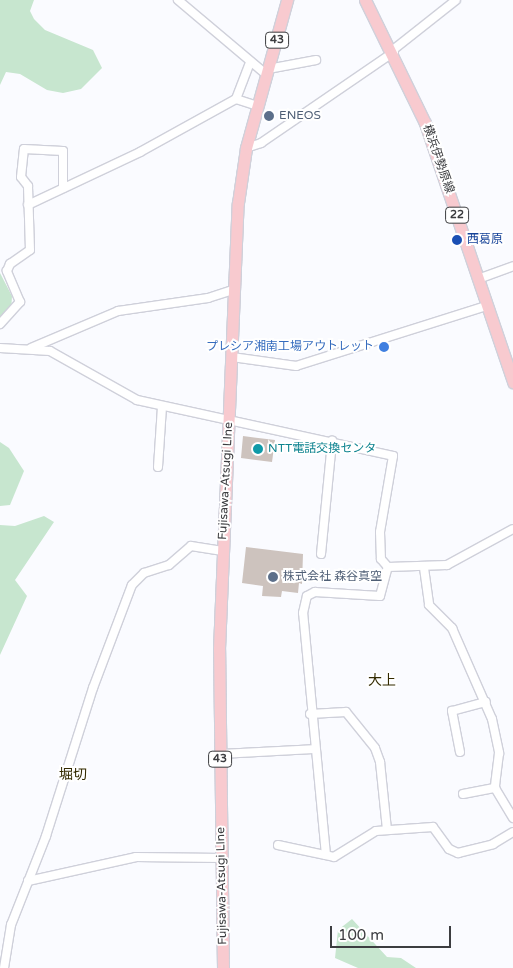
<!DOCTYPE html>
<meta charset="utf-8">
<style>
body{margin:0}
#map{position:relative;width:513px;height:968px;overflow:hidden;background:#fafbff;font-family:"Varela Round","Noto Sans JP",sans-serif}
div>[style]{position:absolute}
.green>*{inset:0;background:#c7e6cf}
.building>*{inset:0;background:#cdc3be}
.roads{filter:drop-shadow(1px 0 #cfd0da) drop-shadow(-1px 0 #cfd0da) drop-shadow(0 1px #cfd0da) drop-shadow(0 -1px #cfd0da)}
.street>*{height:8px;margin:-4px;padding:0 4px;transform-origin:4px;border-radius:4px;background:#fff}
.primary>*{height:11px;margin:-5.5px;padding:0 5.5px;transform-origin:5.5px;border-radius:5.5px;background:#f8cacf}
.dots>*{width:14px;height:14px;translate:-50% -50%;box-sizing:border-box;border:2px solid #fff;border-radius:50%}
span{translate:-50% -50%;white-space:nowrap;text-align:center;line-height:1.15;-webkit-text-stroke:4px #fff;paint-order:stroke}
.shield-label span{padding:1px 4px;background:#fff;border:1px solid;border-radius:4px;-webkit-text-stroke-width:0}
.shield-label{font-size:11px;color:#3c3d40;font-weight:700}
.service-label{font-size:12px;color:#4e5e75}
.left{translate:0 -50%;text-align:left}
.street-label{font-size:12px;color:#3c3d40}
.transit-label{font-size:12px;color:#164399}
.shop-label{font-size:12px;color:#366cbe}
.right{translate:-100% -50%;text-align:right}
.culture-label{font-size:12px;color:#0d838f}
.neighbourhood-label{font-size:14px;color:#332a00}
.scale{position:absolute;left:330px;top:926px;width:121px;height:22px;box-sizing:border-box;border:2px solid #3c3d40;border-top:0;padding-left:6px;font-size:15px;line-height:18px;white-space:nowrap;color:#3c3d40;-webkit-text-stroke:4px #fff;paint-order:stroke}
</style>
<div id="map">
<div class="green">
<div style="clip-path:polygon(0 0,34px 0,30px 11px,34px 19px,45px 30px,93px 50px,102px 68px,81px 89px,63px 93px,47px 90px,20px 74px,6px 72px,0 85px)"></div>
<div style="clip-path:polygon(0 273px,12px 296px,11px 312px,0 324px)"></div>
<div style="clip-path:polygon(0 442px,9px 448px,24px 471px,10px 505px,0 506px)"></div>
<div style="clip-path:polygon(44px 516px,54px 522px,15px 580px,27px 596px,0 655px,0 525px,15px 526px)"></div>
<div style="clip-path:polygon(352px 919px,387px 957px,401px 958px,416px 968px,358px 968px,335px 958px,338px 930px)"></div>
</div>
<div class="building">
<div style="clip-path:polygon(243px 436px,275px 440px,272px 462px,241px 458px)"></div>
<div style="clip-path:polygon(246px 547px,303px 554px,302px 584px,299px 583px,298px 593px,282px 591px,281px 597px,262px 596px,263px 586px,242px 583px)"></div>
</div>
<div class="roads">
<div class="street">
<div style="left:178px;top:0;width:115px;rotate:40.1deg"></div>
<div style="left:393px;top:50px;width:80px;rotate:-38.4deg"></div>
<div style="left:268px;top:69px;width:49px;rotate:-10.6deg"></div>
<div style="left:236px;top:99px;width:22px;rotate:18deg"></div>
<div style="left:246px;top:148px;width:16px;rotate:-18deg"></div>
<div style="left:261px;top:143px;width:161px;rotate:-34.4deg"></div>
<div style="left:28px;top:205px;width:124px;rotate:-25.3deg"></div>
<div style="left:140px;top:152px;width:110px;rotate:-28.9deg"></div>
<div style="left:236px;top:99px;width:40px;rotate:-69deg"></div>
<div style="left:478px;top:279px;width:37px;rotate:-20deg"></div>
<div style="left:0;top:324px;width:30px;rotate:-48deg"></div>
<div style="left:20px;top:302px;width:34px;rotate:-113deg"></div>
<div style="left:7px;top:271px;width:8px;rotate:-67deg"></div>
<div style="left:10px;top:264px;width:24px;rotate:-35deg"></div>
<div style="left:30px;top:250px;width:64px;rotate:-91.8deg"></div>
<div style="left:28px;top:186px;width:11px;rotate:-128deg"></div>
<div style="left:21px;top:177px;width:28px;rotate:-84deg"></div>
<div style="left:24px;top:149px;width:39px;rotate:3deg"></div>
<div style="left:63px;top:151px;width:37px;rotate:90deg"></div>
<div style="left:0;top:348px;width:50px;rotate:3.4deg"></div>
<div style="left:50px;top:351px;width:100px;rotate:29.4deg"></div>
<div style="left:137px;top:400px;width:262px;rotate:12.3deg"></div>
<div style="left:393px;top:456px;width:77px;rotate:99.7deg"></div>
<div style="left:380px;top:532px;width:27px;rotate:88deg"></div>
<div style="left:381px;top:559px;width:11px;rotate:49deg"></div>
<div style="left:388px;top:567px;width:59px;rotate:-1.9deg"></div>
<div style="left:447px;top:565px;width:75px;rotate:-28.6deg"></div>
<div style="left:31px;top:348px;width:95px;rotate:-23deg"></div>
<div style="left:118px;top:311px;width:91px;rotate:-8.2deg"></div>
<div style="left:208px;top:298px;width:28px;rotate:-18deg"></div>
<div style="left:232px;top:357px;width:65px;rotate:8deg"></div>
<div style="left:296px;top:366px;width:199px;rotate:-17.5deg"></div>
<div style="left:158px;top:467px;width:60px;rotate:-86.2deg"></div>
<div style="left:321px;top:554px;width:114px;rotate:-84.4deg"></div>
<div style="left:424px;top:568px;width:37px;rotate:82deg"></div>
<div style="left:429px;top:605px;width:33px;rotate:45deg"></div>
<div style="left:452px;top:628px;width:99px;rotate:66.3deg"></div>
<div style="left:492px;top:719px;width:35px;rotate:78deg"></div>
<div style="left:499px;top:753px;width:35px;rotate:97deg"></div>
<div style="left:495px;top:788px;width:35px;rotate:59deg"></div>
<div style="left:310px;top:714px;width:36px;rotate:-3deg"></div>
<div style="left:346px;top:712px;width:46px;rotate:51.1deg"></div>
<div style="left:375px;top:748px;width:15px;rotate:70deg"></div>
<div style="left:380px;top:762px;width:68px;rotate:84.1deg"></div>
<div style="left:460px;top:752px;width:42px;rotate:-101deg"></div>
<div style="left:452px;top:711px;width:35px;rotate:-15deg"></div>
<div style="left:220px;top:754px;width:94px;rotate:-3deg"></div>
<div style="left:463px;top:794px;width:33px;rotate:-11deg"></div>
<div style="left:278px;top:845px;width:57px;rotate:12.1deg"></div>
<div style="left:334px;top:857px;width:49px;rotate:-31.8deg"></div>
<div style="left:376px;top:831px;width:57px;rotate:-4deg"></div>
<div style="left:433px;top:827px;width:27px;rotate:54deg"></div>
<div style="left:449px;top:849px;width:10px;rotate:24deg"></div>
<div style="left:458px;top:853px;width:36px;rotate:-14deg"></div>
<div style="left:493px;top:844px;width:23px;rotate:-31deg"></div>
<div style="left:326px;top:855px;width:243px;rotate:-95.4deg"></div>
<div style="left:303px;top:613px;width:17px;rotate:-77deg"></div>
<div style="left:307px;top:596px;width:9px;rotate:-27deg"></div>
<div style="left:315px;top:592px;width:65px;rotate:3.5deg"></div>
<div style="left:380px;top:596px;width:30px;rotate:-75deg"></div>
<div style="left:28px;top:881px;width:111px;rotate:-12.5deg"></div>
<div style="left:136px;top:857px;width:86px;rotate:0.7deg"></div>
<div style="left:4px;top:968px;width:44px;rotate:-80.8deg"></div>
<div style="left:11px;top:925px;width:96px;rotate:-68.5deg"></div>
<div style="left:46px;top:836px;width:155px;rotate:-72.4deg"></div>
<div style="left:93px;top:688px;width:110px;rotate:-69.3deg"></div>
<div style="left:132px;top:585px;width:17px;rotate:-45deg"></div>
<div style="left:144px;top:573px;width:26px;rotate:-18deg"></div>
<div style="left:169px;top:565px;width:29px;rotate:-41deg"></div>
<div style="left:191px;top:546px;width:32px;rotate:9deg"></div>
</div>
<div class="primary">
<div style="left:365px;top:0;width:137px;rotate:64deg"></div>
<div style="left:425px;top:123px;width:274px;rotate:71.2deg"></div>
<div style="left:223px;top:968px;width:319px;rotate:-90.7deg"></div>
<div style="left:219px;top:649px;width:446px;rotate:-87.6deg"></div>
<div style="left:238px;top:203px;width:56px;rotate:-81.7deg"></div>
<div style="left:246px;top:148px;width:154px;rotate:-74.5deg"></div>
</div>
</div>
<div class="dots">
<div style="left:269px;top:116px;background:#5c6f8a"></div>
<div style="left:457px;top:240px;background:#1a4fb4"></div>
<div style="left:384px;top:347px;background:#3f7fe0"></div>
<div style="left:258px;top:449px;background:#0f9aa8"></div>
<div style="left:273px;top:577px;background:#5c6f8a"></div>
</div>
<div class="shield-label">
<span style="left:277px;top:40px">43</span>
<span style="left:457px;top:215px">22</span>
<span style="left:220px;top:759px">43</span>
</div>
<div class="service-label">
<span class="left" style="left:279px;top:116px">ENEOS</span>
<span class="left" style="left:283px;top:577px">株式会社 森谷真空</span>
</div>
<div class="street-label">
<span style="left:438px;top:159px;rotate:71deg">横浜伊勢原線</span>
<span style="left:226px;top:481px;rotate:-87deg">Fujisawa-Atsugi LIne</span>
<span style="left:222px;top:886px;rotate:-91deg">Fujisawa-Atsugi LIne</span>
</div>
<div class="transit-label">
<span class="left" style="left:467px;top:240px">西葛原</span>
</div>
<div class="shop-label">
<span class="right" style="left:374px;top:347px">プレシア湘南工場アウトレット</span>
</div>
<div class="culture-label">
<span class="left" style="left:268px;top:449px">NTT電話交換センタ</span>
</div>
<div class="neighbourhood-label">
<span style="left:382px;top:681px">大上</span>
<span style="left:73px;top:775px">堀切</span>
</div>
<div class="scale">100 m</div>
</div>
